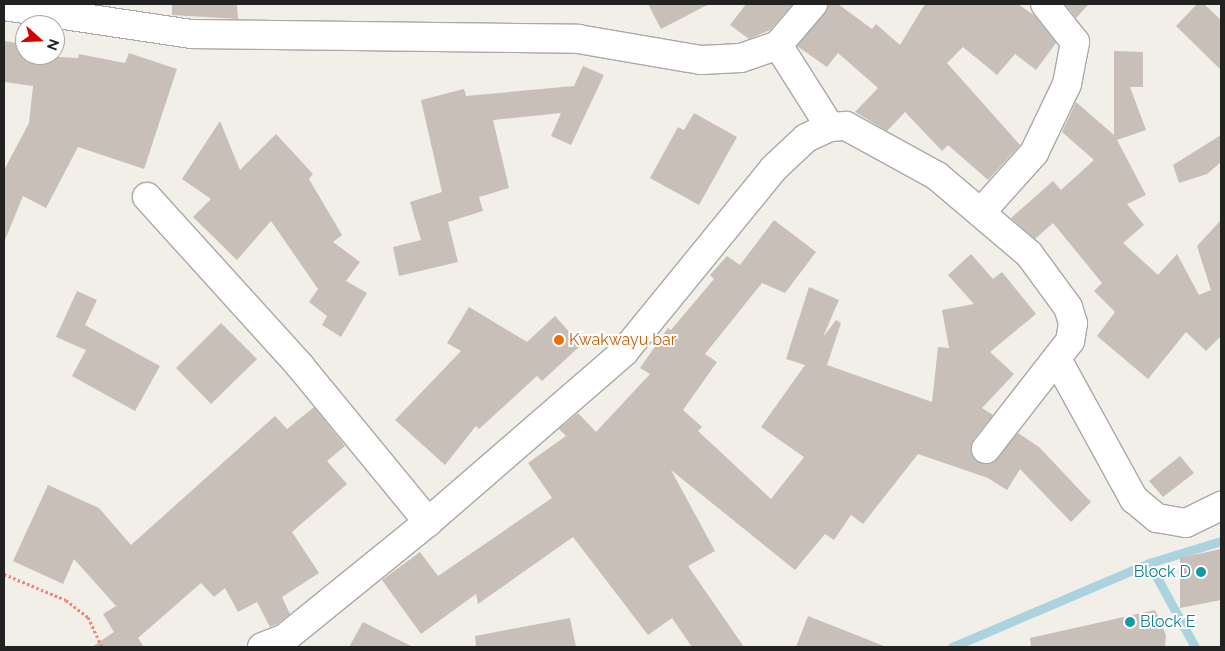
<!DOCTYPE html>
<style>
body{margin:0}
#map{position:relative;width:1225px;height:651px;overflow:hidden;background:#f2efe9;font-family:Raleway,sans-serif}
div>[style]{position:absolute}
.stream>*{height:9px;margin:-4.5px;padding:0 4.5px;transform-origin:4.5px;border-radius:4.5px;background:#aad3df}
.building>*{inset:0;background:#c7bfb8}
.path>*{height:3px;margin-top:-1.5px;transform-origin:0;background:repeating-linear-gradient(90deg,#fa8072 0 2.5px,transparent 0 5px)}
.roads{filter:drop-shadow(1px 0 #a9a9a9) drop-shadow(-1px 0 #a9a9a9) drop-shadow(0 1px #a9a9a9) drop-shadow(0 -1px #a9a9a9)}
.street>*{height:28px;margin:-14px;padding:0 14px;transform-origin:14px;border-radius:14px;background:#fff}
.dots>*{width:14px;height:14px;translate:-50% -50%;box-sizing:border-box;border:2px solid #fff;border-radius:50%}
span{translate:-50% -50%;white-space:nowrap;text-align:center;line-height:1.15;-webkit-text-stroke:4px #fff;paint-order:stroke}
.food-label{font-size:16px;color:#c56008}
.left{translate:0 -50%;text-align:left}
.culture-label{font-size:16px;color:#0d838f}
.right{translate:-100% -50%;text-align:right}
.frame{position:absolute;inset:0;border:5px solid #222;pointer-events:none}
.north{position:absolute;left:15px;top:15px;width:50px;height:50px;box-sizing:border-box;background:#fff;border:1px solid #a7a7a7;border-radius:50%;rotate:110deg;font-size:14px;font-weight:700;line-height:20px;text-align:center;color:#222}
.north::after{content:'';display:block;margin:auto;width:18px;height:22px;background:#d40000;clip-path:polygon(50% 0,100% 100%,50% 72%,0 100%)}
</style>
<div id="map">
<div class="stream">
<div style="left:1149px;top:563px;width:96px;rotate:61.3deg"></div>
<div style="left:952px;top:647px;width:214px;rotate:-23.1deg"></div>
<div style="left:1149px;top:563px;width:75px;rotate:-17deg"></div>
</div>
<div class="building">
<div style="clip-path:polygon(172px 4px,237px 4px,238px 19px,172px 15px)"></div>
<div style="clip-path:polygon(648px 4px,709px 4px,661px 29px)"></div>
<div style="clip-path:polygon(746px 4px,793px 4px,770px 30px,749px 39px,730px 25px)"></div>
<div style="clip-path:polygon(828px 4px,838px 4px,872px 29px,876px 24px,900px 45px,925px 4px,1018px 4px,1035px 16px,1056px 43px,1036px 70px,1015px 54px,997px 75px,963px 47px,947px 63px,1020px 145px,988px 180px,948px 145px,942px 151px,905px 112px,887px 131px,855px 112px,878px 88px,838px 53px,827px 67px,797px 46px)"></div>
<div style="clip-path:polygon(1065px 4px,1089px 4px,1076px 18px)"></div>
<div style="clip-path:polygon(1197px 4px,1204px 4px,1221px 20px,1221px 70px,1176px 26px)"></div>
<div style="clip-path:polygon(4px 41px,25px 44px,25px 55px,78px 58px,79px 54px,125px 63px,129px 53px,177px 69px,144px 169px,78px 147px,46px 208px,23px 196px,5px 240px,4px 170px,29px 123px,33px 86px,4px 82px)"></div>
<div style="clip-path:polygon(1114px 51px,1143px 52px,1143px 87px,1130px 87px,1146px 130px,1117px 140px,1146px 195px,1127px 204px,1144px 225px,1123px 243px,1158px 275px,1177px 254px,1199px 295px,1211px 290px,1197px 246px,1221px 220px,1221px 336px,1206px 351px,1186px 332px,1148px 379px,1097px 336px,1115px 312px,1094px 291px,1102px 283px,1053px 223px,1035px 239px,1011px 218px,1053px 181px,1061px 190px,1094px 160px,1062px 132px,1076px 102px,1114px 135px)"></div>
<div style="clip-path:polygon(583px 66px,604px 75px,571px 145px,551px 136px,561px 113px,493px 120px,509px 188px,479px 197px,483px 211px,448px 222px,458px 262px,399px 276px,393px 247px,421px 240px,410px 202px,442px 192px,421px 100px,464px 89px,466px 96px,574px 86px)"></div>
<div style="clip-path:polygon(694px 113px,737px 137px,699px 205px,650px 178px,678px 127px,684px 130px)"></div>
<div style="clip-path:polygon(220px 121px,240px 170px,276px 134px,313px 174px,309px 179px,342px 235px,333px 242px,360px 262px,346px 281px,367px 293px,341px 337px,322px 325px,327px 316px,309px 302px,318px 289px,271px 221px,237px 260px,193px 217px,211px 199px,182px 179px)"></div>
<div style="clip-path:polygon(1221px 135px,1221px 162px,1207px 174px,1179px 183px,1173px 165px)"></div>
<div style="clip-path:polygon(774px 220px,816px 252px,785px 293px,762px 283px,705px 354px,717px 362px,683px 410px,702px 427px,698px 431px,771px 499px,804px 457px,761px 427px,805px 365px,786px 359px,809px 287px,839px 300px,823px 337px,836px 320px,841px 323px,827px 365px,932px 402px,938px 347px,949px 348px,942px 310px,974px 304px,948px 275px,971px 254px,993px 279px,1002px 272px,1036px 314px,990px 352px,1014px 374px,982px 408px,993px 415px,973px 440px,972px 455px,983px 464px,992px 463px,1018px 433px,1039px 447px,1091px 502px,1071px 522px,1020px 469px,1007px 490px,988px 478px,918px 454px,863px 524px,851px 515px,834px 540px,825px 534px,795px 570px,671px 470px,715px 551px,688px 566px,744px 647px,692px 647px,672px 618px,648px 635px,573px 537px,478px 604px,476px 594px,421px 634px,382px 580px,420px 552px,438px 576px,552px 498px,528px 463px,566px 436px,559px 429px,578px 413px,596px 432px,650px 374px,640px 368px,668px 328px,671px 330px,714px 279px,710px 275px,727px 256px,740px 265px)"></div>
<div style="clip-path:polygon(77px 291px,97px 300px,85px 325px,160px 366px,135px 411px,72px 376px,86px 350px,56px 337px)"></div>
<div style="clip-path:polygon(469px 307px,527px 342px,555px 316px,581px 345px,542px 381px,537px 376px,479px 429px,476px 426px,445px 465px,395px 420px,461px 351px,447px 343px)"></div>
<div style="clip-path:polygon(221px 323px,257px 359px,211px 404px,176px 368px)"></div>
<div style="clip-path:polygon(314px 407px,345px 446px,327px 461px,347px 484px,292px 532px,319px 573px,282px 597px,290px 614px,277px 624px,270px 627px,257px 602px,238px 612px,225px 588px,214px 597px,201px 583px,138px 638px,144px 647px,92px 647px,114px 632px,103px 614px,116px 606px,74px 559px,63px 584px,13px 561px,48px 485px,99px 508px,131px 545px,275px 416px,287px 429px)"></div>
<div style="clip-path:polygon(1180px 456px,1194px 473px,1163px 497px,1149px 481px)"></div>
<div style="clip-path:polygon(1221px 549px,1221px 600px,1180px 608px,1180px 558px)"></div>
<div style="clip-path:polygon(1155px 610px,1166px 635px,1165px 647px,1031px 647px,1030px 638px)"></div>
<div style="clip-path:polygon(808px 616px,884px 646px,884px 647px,796px 647px)"></div>
<div style="clip-path:polygon(570px 618px,576px 647px,476px 647px,475px 636px)"></div>
<div style="clip-path:polygon(363px 622px,413px 647px,349px 647px)"></div>
</div>
<div class="path">
<div style="left:4px;top:574px;width:67px;rotate:22.8deg"></div>
<div style="left:66px;top:600px;width:28px;rotate:38deg"></div>
<div style="left:88px;top:617px;width:33px;rotate:65deg"></div>
</div>
<div class="roads">
<div class="street">
<div style="left:4px;top:6px;width:190px;rotate:8.5deg"></div>
<div style="left:192px;top:34px;width:386px;rotate:0.7deg"></div>
<div style="left:578px;top:39px;width:125px;rotate:9.7deg"></div>
<div style="left:701px;top:60px;width:40px;rotate:-2.9deg"></div>
<div style="left:741px;top:58px;width:39px;rotate:-19deg"></div>
<div style="left:778px;top:45px;width:54px;rotate:-49.5deg"></div>
<div style="left:778px;top:45px;width:97px;rotate:57.6deg"></div>
<div style="left:147px;top:197px;width:228px;rotate:47.8deg"></div>
<div style="left:300px;top:366px;width:202px;rotate:50.6deg"></div>
<div style="left:982px;top:211px;width:78px;rotate:-48.1deg"></div>
<div style="left:1034px;top:153px;width:76px;rotate:-64.4deg"></div>
<div style="left:1067px;top:84px;width:43px;rotate:-79.2deg"></div>
<div style="left:1075px;top:42px;width:48px;rotate:-128.3deg"></div>
<div style="left:1058px;top:361px;width:158px;rotate:61.2deg"></div>
<div style="left:1134px;top:499px;width:30px;rotate:40deg"></div>
<div style="left:1157px;top:518px;width:29px;rotate:10deg"></div>
<div style="left:1186px;top:523px;width:39px;rotate:-26deg"></div>
<div style="left:262px;top:647px;width:25px;rotate:-21deg"></div>
<div style="left:285px;top:638px;width:184px;rotate:-39deg"></div>
<div style="left:428px;top:522px;width:259px;rotate:-40.9deg"></div>
<div style="left:624px;top:352px;width:236px;rotate:-50.8deg"></div>
<div style="left:773px;top:169px;width:45px;rotate:-43.2deg"></div>
<div style="left:806px;top:138px;width:26px;rotate:-25deg"></div>
<div style="left:830px;top:127px;width:16px;rotate:-4deg"></div>
<div style="left:846px;top:126px;width:104px;rotate:28.8deg"></div>
<div style="left:937px;top:176px;width:121px;rotate:40.3deg"></div>
<div style="left:1029px;top:254px;width:66px;rotate:53.7deg"></div>
<div style="left:1068px;top:307px;width:17px;rotate:73deg"></div>
<div style="left:1073px;top:323px;width:18px;rotate:99deg"></div>
<div style="left:1070px;top:341px;width:137px;rotate:127.9deg"></div>
</div>
</div>
<div class="dots">
<div style="left:559px;top:340px;background:#e8710a"></div>
<div style="left:1201px;top:572px;background:#0f9aa8"></div>
<div style="left:1130px;top:622px;background:#0f9aa8"></div>
</div>
<div class="food-label">
<span class="left" style="left:569px;top:340px">Kwakwayu bar</span>
</div>
<div class="culture-label">
<span class="right" style="left:1191px;top:572px">Block D</span>
<span class="left" style="left:1140px;top:622px">Block E</span>
</div>
<div class="frame"></div>
<div class="north">N</div>
</div>
